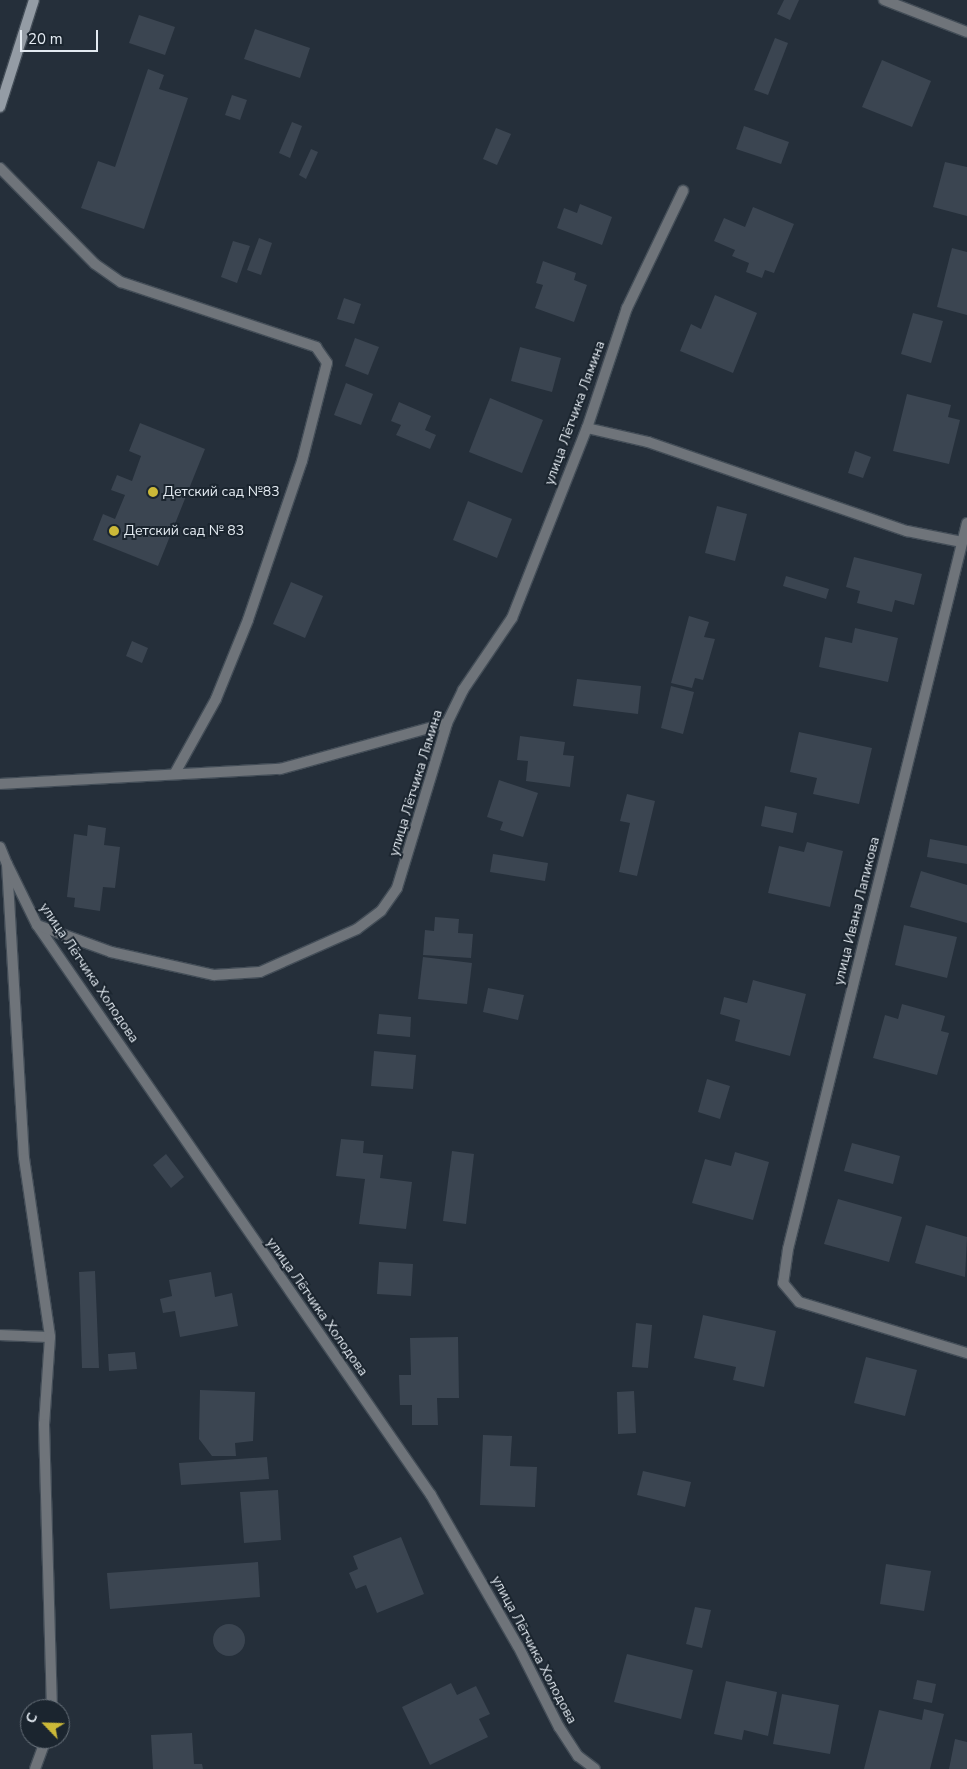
<!DOCTYPE html>
<meta charset="utf-8">
<style>
body{margin:0}
#map{position:relative;width:967px;height:1769px;overflow:hidden;background:#252f3a;font-family:"Nunito Sans",sans-serif}
div>[style]{position:absolute}
.building>*{inset:0;background:#3b4551}
.round{border-radius:50%}
.roads{filter:drop-shadow(1px 0 #434d57) drop-shadow(-1px 0 #434d57) drop-shadow(0 1px #434d57) drop-shadow(0 -1px #434d57)}
.lane>*{height:10px;margin:-5px;padding:0 5px;transform-origin:5px;border-radius:5px;background:#6f747a}
.street>*{height:10px;margin:-5px;padding:0 5px;transform-origin:5px;border-radius:5px;background:#6f747a}
.secondary>*{height:10px;margin:-5px;padding:0 5px;transform-origin:5px;border-radius:5px;background:#949ca5}
.dots>*{width:14px;height:14px;translate:-50% -50%;box-sizing:border-box;border:2px solid #1b252f;border-radius:50%}
span{translate:-50% -50%;white-space:nowrap;text-align:center;line-height:1.15;-webkit-text-stroke:4px #1b252f;paint-order:stroke}
.street-label{font-size:14px;color:#e3eaf1}
.poi-label{font-size:14px;color:#e3eaf1}
.left{translate:0 -50%;text-align:left}
.north{position:absolute;left:20px;top:1699px;width:50px;height:50px;box-sizing:border-box;background:#1b252f;border:1px solid #6b747d;border-radius:50%;rotate:294deg;font-size:14px;font-weight:700;line-height:20px;text-align:center;color:#e3eaf1}
.north::after{content:'';display:block;margin:auto;width:18px;height:22px;background:#ccb938;clip-path:polygon(50% 0,100% 100%,50% 72%,0 100%)}
.scale{position:absolute;left:20px;top:30px;width:78px;height:22px;box-sizing:border-box;border:2px solid #e3eaf1;border-top:0;padding-left:6px;font-size:15px;line-height:18px;white-space:nowrap;color:#e3eaf1;-webkit-text-stroke:4px #1b252f;paint-order:stroke}
</style>
<div id="map">
<div class="building">
<div style="clip-path:polygon(784px 0,799px 0,790px 20px,777px 14px)"></div>
<div style="clip-path:polygon(139px 15px,175px 27px,165px 55px,129px 43px)"></div>
<div style="clip-path:polygon(255px 29px,310px 48px,300px 78px,244px 59px)"></div>
<div style="clip-path:polygon(775px 38px,788px 43px,768px 95px,754px 90px)"></div>
<div style="clip-path:polygon(882px 60px,931px 81px,912px 127px,862px 107px)"></div>
<div style="clip-path:polygon(148px 69px,164px 75px,159px 89px,188px 98px,144px 229px,81px 208px,98px 161px,115px 167px)"></div>
<div style="clip-path:polygon(232px 95px,247px 100px,240px 120px,225px 115px)"></div>
<div style="clip-path:polygon(292px 122px,302px 126px,290px 158px,279px 153px)"></div>
<div style="clip-path:polygon(744px 126px,789px 142px,781px 164px,736px 149px)"></div>
<div style="clip-path:polygon(496px 128px,511px 134px,497px 165px,483px 159px)"></div>
<div style="clip-path:polygon(311px 149px,318px 152px,306px 179px,299px 175px)"></div>
<div style="clip-path:polygon(945px 162px,967px 167px,967px 216px,933px 207px)"></div>
<div style="clip-path:polygon(580px 204px,612px 217px,602px 245px,557px 228px,564px 208px,577px 213px)"></div>
<div style="clip-path:polygon(753px 207px,794px 224px,774px 273px,765px 270px,762px 278px,746px 272px,749px 263px,732px 256px,735px 250px,714px 241px,724px 218px,745px 227px)"></div>
<div style="clip-path:polygon(259px 238px,272px 243px,261px 275px,247px 270px)"></div>
<div style="clip-path:polygon(233px 241px,250px 246px,237px 283px,221px 277px)"></div>
<div style="clip-path:polygon(952px 248px,967px 252px,967px 315px,937px 307px)"></div>
<div style="clip-path:polygon(543px 261px,576px 273px,574px 280px,587px 285px,574px 322px,535px 308px,543px 285px,536px 283px)"></div>
<div style="clip-path:polygon(715px 295px,757px 313px,733px 373px,680px 351px,691px 324px,701px 329px)"></div>
<div style="clip-path:polygon(344px 298px,361px 304px,354px 324px,337px 319px)"></div>
<div style="clip-path:polygon(913px 313px,943px 321px,931px 363px,901px 354px)"></div>
<div style="clip-path:polygon(355px 338px,379px 347px,368px 375px,345px 366px)"></div>
<div style="clip-path:polygon(520px 347px,561px 358px,552px 392px,511px 381px)"></div>
<div style="clip-path:polygon(346px 383px,373px 394px,361px 425px,334px 415px)"></div>
<div style="clip-path:polygon(907px 394px,951px 405px,948px 417px,960px 420px,949px 464px,893px 451px)"></div>
<div style="clip-path:polygon(490px 398px,543px 420px,522px 473px,469px 452px)"></div>
<div style="clip-path:polygon(399px 402px,431px 416px,425px 430px,436px 435px,430px 449px,396px 435px,401px 425px,391px 421px)"></div>
<div style="clip-path:polygon(140px 423px,205px 449px,158px 566px,93px 540px,103px 514px,115px 519px,125px 495px,111px 490px,117px 475px,132px 481px,141px 456px,129px 451px)"></div>
<div style="clip-path:polygon(855px 451px,871px 457px,863px 478px,848px 473px)"></div>
<div style="clip-path:polygon(468px 501px,512px 519px,497px 558px,453px 540px)"></div>
<div style="clip-path:polygon(717px 506px,747px 514px,735px 561px,705px 553px)"></div>
<div style="clip-path:polygon(854px 557px,922px 574px,914px 605px,895px 600px,892px 612px,857px 603px,860px 591px,846px 587px)"></div>
<div style="clip-path:polygon(786px 576px,829px 589px,826px 599px,783px 586px)"></div>
<div style="clip-path:polygon(291px 582px,323px 596px,305px 638px,273px 624px)"></div>
<div style="clip-path:polygon(689px 616px,709px 622px,704px 637px,715px 639px,703px 680px,695px 678px,692px 688px,671px 683px)"></div>
<div style="clip-path:polygon(855px 628px,898px 638px,888px 682px,819px 667px,825px 637px,852px 643px)"></div>
<div style="clip-path:polygon(132px 641px,148px 648px,142px 663px,126px 656px)"></div>
<div style="clip-path:polygon(577px 679px,641px 686px,638px 714px,573px 706px)"></div>
<div style="clip-path:polygon(671px 686px,694px 692px,683px 734px,661px 728px)"></div>
<div style="clip-path:polygon(799px 732px,872px 748px,859px 804px,813px 794px,817px 778px,790px 772px)"></div>
<div style="clip-path:polygon(520px 736px,565px 742px,563px 755px,574px 756px,570px 787px,526px 781px,528px 761px,517px 760px)"></div>
<div style="clip-path:polygon(499px 780px,538px 793px,523px 837px,500px 830px,503px 822px,487px 817px)"></div>
<div style="clip-path:polygon(627px 794px,655px 801px,637px 876px,619px 872px,630px 823px,620px 821px)"></div>
<div style="clip-path:polygon(765px 806px,797px 813px,793px 833px,761px 826px)"></div>
<div style="clip-path:polygon(88px 825px,106px 828px,104px 845px,120px 847px,115px 888px,103px 887px,100px 911px,74px 907px,75px 898px,67px 897px,74px 834px,87px 836px)"></div>
<div style="clip-path:polygon(930px 839px,967px 846px,967px 864px,927px 857px)"></div>
<div style="clip-path:polygon(807px 842px,843px 851px,830px 907px,768px 893px,779px 846px,804px 852px)"></div>
<div style="clip-path:polygon(493px 854px,548px 863px,545px 881px,490px 872px)"></div>
<div style="clip-path:polygon(921px 871px,967px 885px,967px 923px,910px 907px)"></div>
<div style="clip-path:polygon(435px 917px,459px 919px,458px 933px,473px 934px,471px 958px,423px 955px,425px 930px,434px 931px)"></div>
<div style="clip-path:polygon(904px 925px,957px 937px,947px 978px,895px 965px)"></div>
<div style="clip-path:polygon(423px 957px,472px 963px,467px 1004px,418px 999px)"></div>
<div style="clip-path:polygon(753px 980px,806px 994px,790px 1056px,735px 1041px,740px 1020px,720px 1014px,724px 997px,747px 1003px)"></div>
<div style="clip-path:polygon(488px 988px,524px 995px,518px 1020px,483px 1012px)"></div>
<div style="clip-path:polygon(902px 1004px,945px 1016px,941px 1031px,949px 1033px,937px 1075px,873px 1058px,885px 1015px,898px 1019px)"></div>
<div style="clip-path:polygon(379px 1014px,411px 1017px,410px 1037px,377px 1034px)"></div>
<div style="clip-path:polygon(374px 1051px,416px 1055px,413px 1089px,371px 1086px)"></div>
<div style="clip-path:polygon(707px 1079px,730px 1086px,720px 1119px,698px 1112px)"></div>
<div style="clip-path:polygon(341px 1139px,364px 1141px,363px 1153px,383px 1155px,380px 1178px,412px 1182px,406px 1229px,359px 1224px,365px 1179px,336px 1176px)"></div>
<div style="clip-path:polygon(852px 1143px,900px 1156px,893px 1184px,844px 1171px)"></div>
<div style="clip-path:polygon(452px 1151px,474px 1154px,466px 1224px,443px 1221px)"></div>
<div style="clip-path:polygon(735px 1152px,769px 1162px,753px 1220px,692px 1203px,705px 1159px,731px 1166px)"></div>
<div style="clip-path:polygon(166px 1154px,184px 1177px,171px 1188px,153px 1165px)"></div>
<div style="clip-path:polygon(838px 1199px,902px 1217px,889px 1262px,824px 1244px)"></div>
<div style="clip-path:polygon(926px 1225px,967px 1237px,965px 1277px,915px 1263px)"></div>
<div style="clip-path:polygon(379px 1262px,413px 1264px,411px 1296px,377px 1294px)"></div>
<div style="clip-path:polygon(95px 1271px,99px 1368px,82px 1368px,79px 1272px)"></div>
<div style="clip-path:polygon(211px 1272px,215px 1297px,232px 1293px,238px 1326px,180px 1337px,175px 1311px,163px 1313px,160px 1299px,172px 1296px,169px 1280px)"></div>
<div style="clip-path:polygon(703px 1315px,776px 1331px,764px 1387px,733px 1380px,736px 1367px,694px 1358px)"></div>
<div style="clip-path:polygon(636px 1323px,652px 1325px,648px 1368px,632px 1367px)"></div>
<div style="clip-path:polygon(458px 1337px,459px 1398px,437px 1398px,438px 1425px,412px 1425px,412px 1405px,400px 1405px,399px 1375px,411px 1375px,410px 1338px)"></div>
<div style="clip-path:polygon(135px 1352px,137px 1369px,109px 1371px,108px 1354px)"></div>
<div style="clip-path:polygon(866px 1357px,917px 1370px,905px 1416px,854px 1403px)"></div>
<div style="clip-path:polygon(200px 1390px,255px 1392px,253px 1441px,235px 1443px,236px 1456px,212px 1456px,199px 1439px)"></div>
<div style="clip-path:polygon(634px 1391px,636px 1433px,618px 1434px,617px 1392px)"></div>
<div style="clip-path:polygon(483px 1435px,512px 1436px,510px 1466px,537px 1467px,535px 1507px,480px 1505px)"></div>
<div style="clip-path:polygon(267px 1457px,269px 1479px,181px 1485px,179px 1463px)"></div>
<div style="clip-path:polygon(643px 1471px,691px 1482px,685px 1507px,637px 1495px)"></div>
<div style="clip-path:polygon(278px 1490px,281px 1540px,244px 1543px,240px 1492px)"></div>
<div style="clip-path:polygon(401px 1537px,424px 1594px,377px 1613px,366px 1585px,356px 1589px,349px 1573px,358px 1569px,353px 1556px)"></div>
<div style="clip-path:polygon(258px 1562px,260px 1597px,110px 1609px,107px 1573px)"></div>
<div style="clip-path:polygon(886px 1564px,931px 1571px,924px 1611px,880px 1604px)"></div>
<div style="clip-path:polygon(695px 1607px,711px 1610px,702px 1648px,686px 1644px)"></div>
<div class="round" style="left:213px;top:1624px;width:32px;height:32px"></div>
<div style="clip-path:polygon(627px 1654px,693px 1670px,681px 1719px,614px 1702px)"></div>
<div style="clip-path:polygon(917px 1680px,936px 1684px,932px 1703px,913px 1699px)"></div>
<div style="clip-path:polygon(726px 1681px,777px 1692px,768px 1736px,744px 1730px,742px 1740px,714px 1734px)"></div>
<div style="clip-path:polygon(451px 1683px,457px 1695px,476px 1686px,490px 1714px,479px 1719px,488px 1737px,430px 1765px,402px 1707px)"></div>
<div style="clip-path:polygon(782px 1694px,839px 1705px,830px 1754px,773px 1744px)"></div>
<div style="clip-path:polygon(924px 1709px,944px 1714px,930px 1769px,864px 1769px,879px 1710px,922px 1720px)"></div>
<div style="clip-path:polygon(192px 1733px,194px 1764px,202px 1764px,203px 1769px,153px 1769px,151px 1735px)"></div>
<div style="clip-path:polygon(955px 1739px,967px 1742px,967px 1769px,949px 1769px)"></div>
</div>
<div class="roads">
<div class="lane">
<div style="left:0;top:1335px;width:50px;rotate:2.3deg"></div>
</div>
<div class="street">
<div style="left:884px;top:0;width:89px;rotate:21.1deg"></div>
<div style="left:0;top:168px;width:135px;rotate:45.3deg"></div>
<div style="left:95px;top:264px;width:32px;rotate:35deg"></div>
<div style="left:121px;top:282px;width:206px;rotate:18.4deg"></div>
<div style="left:316px;top:347px;width:19px;rotate:55deg"></div>
<div style="left:327px;top:363px;width:101px;rotate:104.3deg"></div>
<div style="left:302px;top:461px;width:168px;rotate:108.8deg"></div>
<div style="left:248px;top:620px;width:85px;rotate:112.1deg"></div>
<div style="left:216px;top:699px;width:85px;rotate:119deg"></div>
<div style="left:587px;top:428px;width:63px;rotate:12.9deg"></div>
<div style="left:648px;top:442px;width:274px;rotate:19deg"></div>
<div style="left:907px;top:531px;width:56px;rotate:11.3deg"></div>
<div style="left:967px;top:523px;width:748px;rotate:103.85deg"></div>
<div style="left:788px;top:1249px;width:34px;rotate:98deg"></div>
<div style="left:783px;top:1283px;width:25px;rotate:50deg"></div>
<div style="left:799px;top:1302px;width:176px;rotate:16.9deg"></div>
<div style="left:0;top:784px;width:280px;rotate:-3.1deg"></div>
<div style="left:280px;top:769px;width:173px;rotate:-15.4deg"></div>
<div style="left:0;top:847px;width:18px;rotate:68deg"></div>
<div style="left:7px;top:864px;width:294px;rotate:86.7deg"></div>
<div style="left:24px;top:1158px;width:181px;rotate:81.7deg"></div>
<div style="left:50px;top:1337px;width:87px;rotate:93.9deg"></div>
<div style="left:44px;top:1424px;width:285px;rotate:88.4deg"></div>
<div style="left:7px;top:864px;width:68px;rotate:63.8deg"></div>
<div style="left:37px;top:925px;width:693px;rotate:55.35deg"></div>
<div style="left:431px;top:1495px;width:174px;rotate:60.1deg"></div>
<div style="left:518px;top:1646px;width:91px;rotate:63.2deg"></div>
<div style="left:559px;top:1727px;width:35px;rotate:57deg"></div>
<div style="left:578px;top:1756px;width:21px;rotate:37deg"></div>
<div style="left:37px;top:925px;width:79px;rotate:20deg"></div>
<div style="left:111px;top:952px;width:106px;rotate:12.6deg"></div>
<div style="left:214px;top:975px;width:46px;rotate:-3.7deg"></div>
<div style="left:260px;top:972px;width:106px;rotate:-23.9deg"></div>
<div style="left:357px;top:929px;width:30px;rotate:-37deg"></div>
<div style="left:381px;top:911px;width:28px;rotate:-55deg"></div>
<div style="left:397px;top:888px;width:172px;rotate:-73.1deg"></div>
<div style="left:447px;top:723px;width:37px;rotate:-64deg"></div>
<div style="left:463px;top:690px;width:87px;rotate:-55.8deg"></div>
<div style="left:512px;top:618px;width:204px;rotate:-68.5deg"></div>
<div style="left:587px;top:428px;width:126px;rotate:-71.6deg"></div>
<div style="left:627px;top:308px;width:130px;rotate:-64.4deg"></div>
<div style="left:35px;top:1769px;width:32px;rotate:-70deg"></div>
</div>
<div class="secondary">
<div style="left:0;top:107px;width:112px;rotate:-72.4deg"></div>
</div>
</div>
<div class="dots">
<div style="left:153px;top:492px;background:#ccb938"></div>
<div style="left:114px;top:531px;background:#ccb938"></div>
</div>
<div class="street-label">
<span style="left:575px;top:413px;rotate:-70deg">улица Лётчика Лямина</span>
<span style="left:416px;top:783px;rotate:-73deg">улица Лётчика Лямина</span>
<span style="left:857px;top:911px;rotate:-76deg">улица Ивана Лапикова</span>
<span style="left:89px;top:973px;rotate:56deg">улица Лётчика Холодова</span>
<span style="left:317px;top:1307px;rotate:55deg">улица Лётчика Холодова</span>
<span style="left:534px;top:1650px;rotate:62deg">улица Лётчика Холодова</span>
</div>
<div class="poi-label">
<span class="left" style="left:163px;top:492px">Детский сад №83</span>
<span class="left" style="left:124px;top:531px">Детский сад № 83</span>
</div>
<div class="north">С</div>
<div class="scale">20 m</div>
</div>
